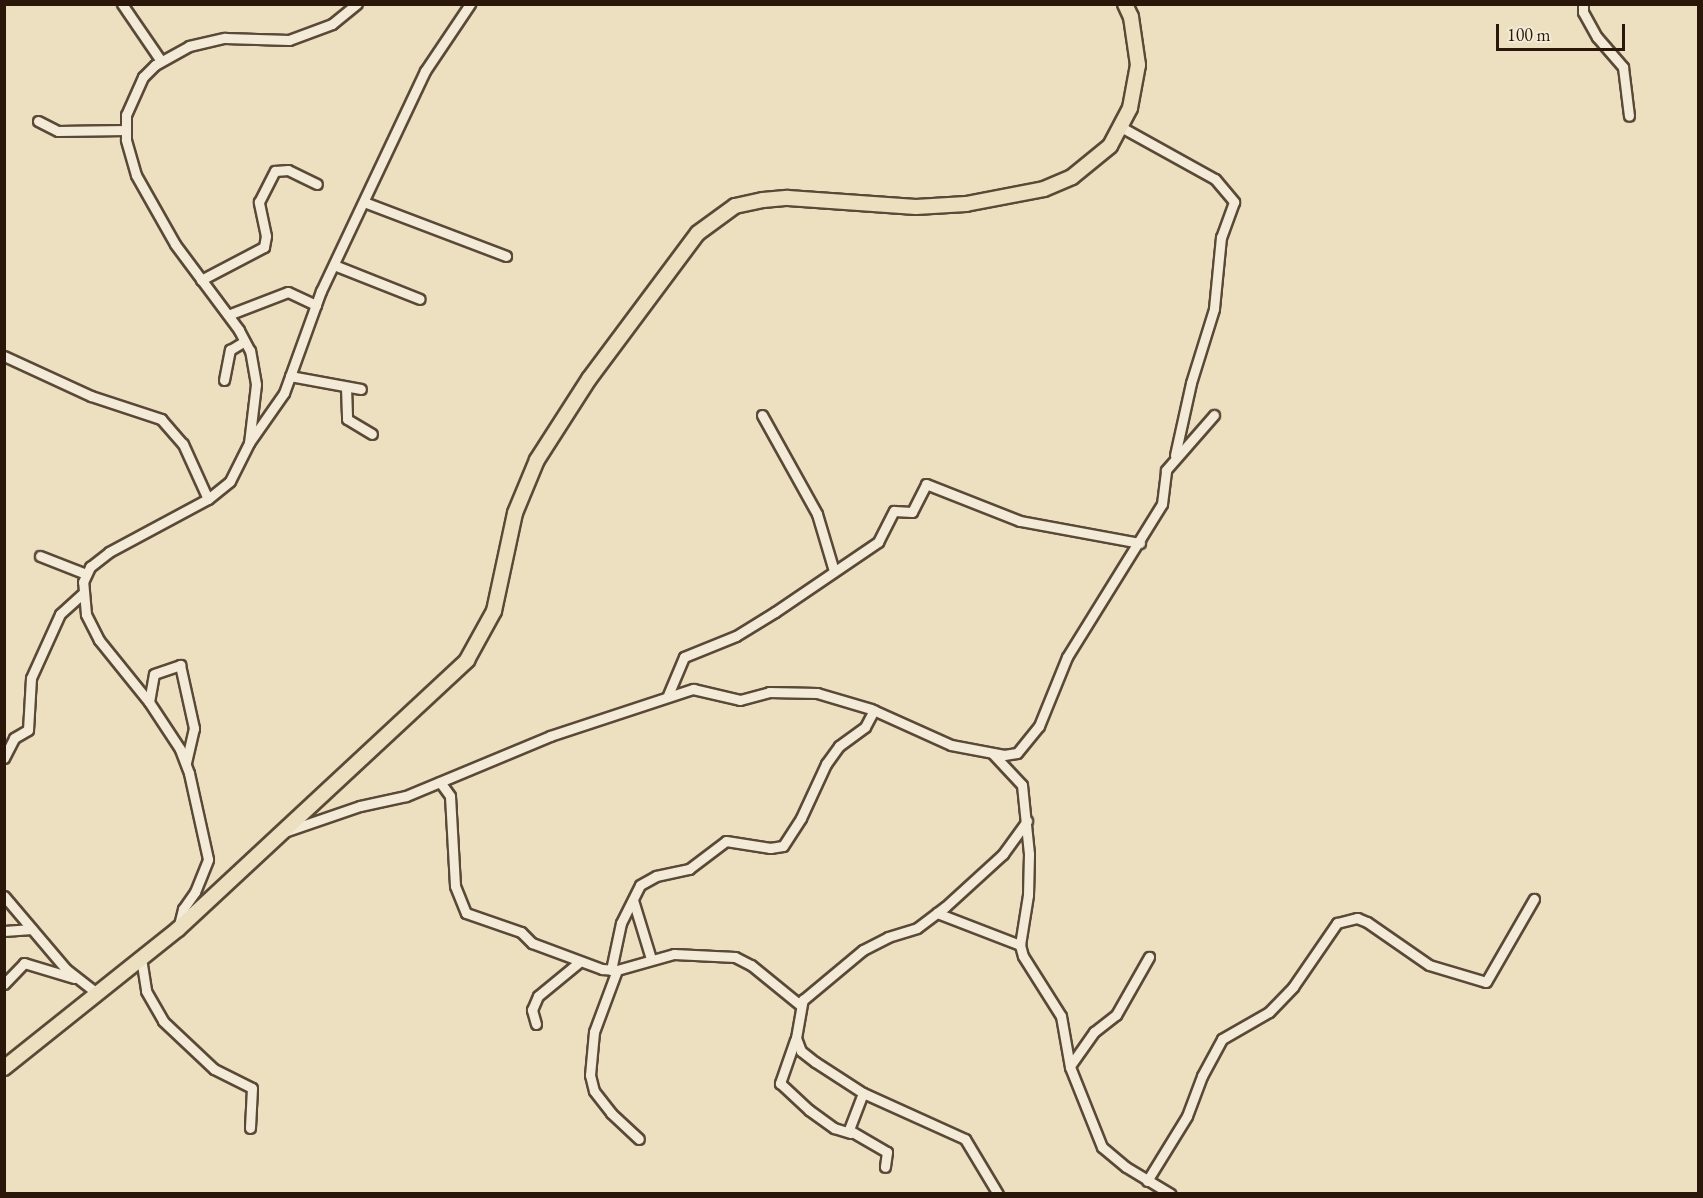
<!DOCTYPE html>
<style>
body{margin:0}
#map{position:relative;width:1703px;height:1198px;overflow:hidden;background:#ece0c1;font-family:"EB Garamond",serif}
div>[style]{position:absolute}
.roads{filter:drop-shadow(2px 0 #5a4937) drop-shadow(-2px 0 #5a4937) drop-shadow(0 2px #5a4937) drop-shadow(0 -2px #5a4937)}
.minor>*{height:9px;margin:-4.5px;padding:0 4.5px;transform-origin:4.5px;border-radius:4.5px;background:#f3ebd7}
.highway>*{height:14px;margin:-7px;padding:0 7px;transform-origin:7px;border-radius:7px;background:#ece0c1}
span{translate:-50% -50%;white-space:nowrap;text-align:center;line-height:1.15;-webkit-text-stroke:4.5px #f3ebd7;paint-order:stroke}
.frame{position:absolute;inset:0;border:6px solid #2a1709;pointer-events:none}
.scale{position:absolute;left:1496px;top:24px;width:129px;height:27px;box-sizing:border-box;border:3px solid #2a1709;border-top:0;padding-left:8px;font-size:18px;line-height:21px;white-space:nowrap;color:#2a1709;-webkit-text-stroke:4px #f3ebd7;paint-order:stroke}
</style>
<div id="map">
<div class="roads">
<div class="minor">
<div style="left:122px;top:4px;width:69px;rotate:55.6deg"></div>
<div style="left:1583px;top:4px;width:8px;rotate:90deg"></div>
<div style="left:1583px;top:12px;width:29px;rotate:61deg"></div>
<div style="left:1597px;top:37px;width:40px;rotate:49deg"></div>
<div style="left:1623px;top:67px;width:49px;rotate:83deg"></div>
<div style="left:38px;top:121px;width:22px;rotate:27deg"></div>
<div style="left:58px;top:131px;width:68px;rotate:-0.8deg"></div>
<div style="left:1121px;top:127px;width:107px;rotate:29deg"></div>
<div style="left:1215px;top:179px;width:30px;rotate:50deg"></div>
<div style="left:1234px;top:202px;width:37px;rotate:110deg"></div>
<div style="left:1221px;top:237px;width:72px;rotate:95.6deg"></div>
<div style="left:1214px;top:309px;width:77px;rotate:107.3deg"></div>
<div style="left:1191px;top:383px;width:74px;rotate:102.5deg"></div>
<div style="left:364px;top:202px;width:152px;rotate:20.8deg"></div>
<div style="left:334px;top:265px;width:92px;rotate:21.6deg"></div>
<div style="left:201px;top:280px;width:71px;rotate:-27.6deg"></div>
<div style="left:264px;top:247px;width:11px;rotate:-80deg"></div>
<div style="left:266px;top:236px;width:35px;rotate:-102deg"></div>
<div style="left:259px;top:202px;width:35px;rotate:-63deg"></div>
<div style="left:275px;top:171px;width:13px;rotate:-4deg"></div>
<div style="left:288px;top:170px;width:32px;rotate:26deg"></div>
<div style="left:228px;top:315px;width:64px;rotate:-21deg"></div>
<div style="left:288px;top:292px;width:31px;rotate:25deg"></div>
<div style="left:4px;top:356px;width:96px;rotate:24.7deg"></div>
<div style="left:91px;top:396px;width:74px;rotate:18.2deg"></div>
<div style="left:161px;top:419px;width:33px;rotate:49deg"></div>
<div style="left:183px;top:444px;width:60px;rotate:65.6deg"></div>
<div style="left:290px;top:376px;width:72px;rotate:10.4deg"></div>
<div style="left:224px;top:380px;width:31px;rotate:-79deg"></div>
<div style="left:230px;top:350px;width:17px;rotate:-31deg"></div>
<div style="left:346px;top:387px;width:32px;rotate:88deg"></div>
<div style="left:347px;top:419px;width:29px;rotate:31deg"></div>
<div style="left:762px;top:415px;width:113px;rotate:60.9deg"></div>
<div style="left:817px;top:514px;width:59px;rotate:73.4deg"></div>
<div style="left:249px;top:443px;width:61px;rotate:-55deg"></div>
<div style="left:284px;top:393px;width:109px;rotate:-70.1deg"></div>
<div style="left:321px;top:291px;width:243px;rotate:-64.7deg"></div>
<div style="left:425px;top:71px;width:81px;rotate:-56.1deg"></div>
<div style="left:40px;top:556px;width:49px;rotate:21.4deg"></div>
<div style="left:668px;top:695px;width:41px;rotate:-67.2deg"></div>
<div style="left:684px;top:657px;width:56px;rotate:-22deg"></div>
<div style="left:736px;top:636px;width:46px;rotate:-31.6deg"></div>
<div style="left:775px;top:612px;width:125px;rotate:-34.2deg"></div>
<div style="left:878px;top:542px;width:35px;rotate:-63deg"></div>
<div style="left:894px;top:511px;width:18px;rotate:3deg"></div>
<div style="left:912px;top:512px;width:31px;rotate:-63deg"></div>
<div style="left:926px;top:484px;width:101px;rotate:21.5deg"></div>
<div style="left:1020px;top:521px;width:122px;rotate:10.4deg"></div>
<div style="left:149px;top:702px;width:28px;rotate:-80deg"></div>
<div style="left:154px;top:674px;width:28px;rotate:-19deg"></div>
<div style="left:180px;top:665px;width:65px;rotate:77.5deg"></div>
<div style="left:194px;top:728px;width:36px;rotate:103deg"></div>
<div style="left:993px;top:754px;width:42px;rotate:46.9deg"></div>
<div style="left:1022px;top:785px;width:69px;rotate:84.2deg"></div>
<div style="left:1029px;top:854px;width:41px;rotate:91.4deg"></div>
<div style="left:1028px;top:895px;width:51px;rotate:99.1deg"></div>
<div style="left:1020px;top:945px;width:11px;rotate:75deg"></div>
<div style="left:1023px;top:956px;width:71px;rotate:57.7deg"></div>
<div style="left:1061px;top:1016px;width:52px;rotate:80deg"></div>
<div style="left:1070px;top:1067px;width:86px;rotate:68.2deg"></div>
<div style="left:1102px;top:1147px;width:31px;rotate:40deg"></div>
<div style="left:1126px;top:1167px;width:52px;rotate:31deg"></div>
<div style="left:4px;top:758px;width:22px;rotate:-63deg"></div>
<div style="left:14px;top:738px;width:16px;rotate:-30deg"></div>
<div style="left:28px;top:730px;width:52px;rotate:-86.7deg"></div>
<div style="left:31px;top:678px;width:70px;rotate:-65.6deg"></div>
<div style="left:60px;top:614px;width:30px;rotate:-42deg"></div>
<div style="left:440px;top:782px;width:17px;rotate:54deg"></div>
<div style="left:450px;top:796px;width:90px;rotate:86.8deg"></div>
<div style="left:455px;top:886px;width:29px;rotate:68deg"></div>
<div style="left:466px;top:913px;width:58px;rotate:19.1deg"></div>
<div style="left:521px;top:932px;width:16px;rotate:45deg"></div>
<div style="left:532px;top:943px;width:75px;rotate:20.4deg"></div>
<div style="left:602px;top:969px;width:15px;rotate:4deg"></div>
<div style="left:617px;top:970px;width:59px;rotate:-15.7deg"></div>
<div style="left:674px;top:954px;width:61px;rotate:2.8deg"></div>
<div style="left:735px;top:957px;width:18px;rotate:27deg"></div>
<div style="left:751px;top:965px;width:63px;rotate:39.2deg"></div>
<div style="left:287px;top:831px;width:77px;rotate:-18.9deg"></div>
<div style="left:360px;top:806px;width:47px;rotate:-12.3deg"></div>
<div style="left:406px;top:796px;width:156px;rotate:-22.6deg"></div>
<div style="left:550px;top:736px;width:151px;rotate:-18.2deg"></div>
<div style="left:693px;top:689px;width:48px;rotate:13.2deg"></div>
<div style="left:740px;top:700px;width:30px;rotate:-15deg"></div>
<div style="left:769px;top:692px;width:48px;rotate:1.2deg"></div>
<div style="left:817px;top:693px;width:56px;rotate:16.5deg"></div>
<div style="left:871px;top:709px;width:88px;rotate:24.2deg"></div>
<div style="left:951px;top:745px;width:54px;rotate:10.7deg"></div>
<div style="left:1004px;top:755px;width:13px;rotate:-9deg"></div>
<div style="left:1017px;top:753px;width:35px;rotate:-51deg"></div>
<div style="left:1039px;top:726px;width:74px;rotate:-67.9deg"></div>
<div style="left:1067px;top:657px;width:180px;rotate:-58.2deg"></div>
<div style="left:1162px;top:504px;width:34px;rotate:-83deg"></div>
<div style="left:1166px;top:470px;width:73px;rotate:-48.9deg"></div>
<div style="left:4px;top:896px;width:96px;rotate:49.7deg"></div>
<div style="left:66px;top:969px;width:39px;rotate:38deg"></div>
<div style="left:633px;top:900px;width:62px;rotate:73deg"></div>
<div style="left:937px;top:913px;width:89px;rotate:21.1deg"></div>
<div style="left:178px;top:929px;width:21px;rotate:-76deg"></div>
<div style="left:183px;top:909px;width:21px;rotate:-55deg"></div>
<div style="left:195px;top:892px;width:35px;rotate:-68deg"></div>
<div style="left:208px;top:859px;width:88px;rotate:-102.5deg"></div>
<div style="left:189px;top:773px;width:26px;rotate:-111deg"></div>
<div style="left:180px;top:749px;width:56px;rotate:-123.4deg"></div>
<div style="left:149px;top:702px;width:80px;rotate:-128.9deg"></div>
<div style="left:99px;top:640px;width:29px;rotate:-117deg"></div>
<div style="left:86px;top:614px;width:32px;rotate:-95deg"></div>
<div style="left:83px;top:582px;width:17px;rotate:-65deg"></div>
<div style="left:90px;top:567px;width:24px;rotate:-38deg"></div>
<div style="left:109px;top:552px;width:112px;rotate:-28.2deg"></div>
<div style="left:208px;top:499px;width:28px;rotate:-39deg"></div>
<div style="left:230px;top:481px;width:42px;rotate:-63.4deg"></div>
<div style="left:249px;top:443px;width:59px;rotate:-83.2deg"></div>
<div style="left:256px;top:384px;width:34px;rotate:-100deg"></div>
<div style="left:250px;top:351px;width:24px;rotate:-118deg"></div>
<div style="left:239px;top:330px;width:107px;rotate:-126.7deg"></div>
<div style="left:175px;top:244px;width:79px;rotate:-119.5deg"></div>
<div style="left:136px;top:175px;width:37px;rotate:-106deg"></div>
<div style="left:126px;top:139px;width:24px;rotate:-90deg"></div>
<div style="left:126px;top:115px;width:42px;rotate:-65.9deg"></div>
<div style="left:143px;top:77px;width:17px;rotate:-45deg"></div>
<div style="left:155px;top:65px;width:39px;rotate:-29deg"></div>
<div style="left:189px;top:46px;width:37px;rotate:-13deg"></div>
<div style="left:225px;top:38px;width:64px;rotate:1.8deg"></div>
<div style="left:289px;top:40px;width:46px;rotate:-20.4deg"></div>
<div style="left:332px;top:24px;width:32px;rotate:-39deg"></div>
<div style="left:4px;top:931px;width:28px;rotate:-4deg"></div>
<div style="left:141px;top:958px;width:33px;rotate:81deg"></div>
<div style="left:146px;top:991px;width:34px;rotate:60deg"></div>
<div style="left:163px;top:1021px;width:70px;rotate:43.3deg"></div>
<div style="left:214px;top:1069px;width:42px;rotate:26.6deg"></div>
<div style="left:252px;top:1088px;width:40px;rotate:92.9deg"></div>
<div style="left:611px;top:970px;width:48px;rotate:-78deg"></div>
<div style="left:621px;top:923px;width:42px;rotate:-63.4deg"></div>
<div style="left:640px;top:885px;width:18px;rotate:-29deg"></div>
<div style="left:656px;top:876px;width:34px;rotate:-12deg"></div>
<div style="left:689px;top:869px;width:46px;rotate:-37.1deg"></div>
<div style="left:726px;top:841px;width:45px;rotate:9deg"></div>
<div style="left:770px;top:848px;width:13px;rotate:-9deg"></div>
<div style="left:783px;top:846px;width:33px;rotate:-57deg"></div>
<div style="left:801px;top:818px;width:60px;rotate:-65.2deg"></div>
<div style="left:826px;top:764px;width:22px;rotate:-54deg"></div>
<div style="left:839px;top:746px;width:32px;rotate:-36deg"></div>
<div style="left:865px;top:727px;width:19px;rotate:-62deg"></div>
<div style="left:617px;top:970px;width:66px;rotate:110.4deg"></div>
<div style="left:594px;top:1032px;width:43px;rotate:95.3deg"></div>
<div style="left:590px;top:1075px;width:16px;rotate:76deg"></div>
<div style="left:594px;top:1091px;width:28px;rotate:52deg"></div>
<div style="left:611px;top:1113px;width:38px;rotate:43deg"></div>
<div style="left:4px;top:984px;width:29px;rotate:-46deg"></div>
<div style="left:24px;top:963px;width:52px;rotate:16.7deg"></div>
<div style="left:536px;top:1024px;width:15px;rotate:-106deg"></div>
<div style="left:532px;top:1010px;width:15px;rotate:-67deg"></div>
<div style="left:538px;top:996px;width:52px;rotate:-39.5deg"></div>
<div style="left:795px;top:1040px;width:46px;rotate:109.2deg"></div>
<div style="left:780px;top:1083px;width:40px;rotate:43deg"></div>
<div style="left:809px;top:1110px;width:31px;rotate:36deg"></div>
<div style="left:834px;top:1128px;width:17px;rotate:17deg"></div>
<div style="left:1070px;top:1066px;width:42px;rotate:-54.8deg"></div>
<div style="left:1094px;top:1032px;width:28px;rotate:-38deg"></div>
<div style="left:1116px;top:1015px;width:67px;rotate:-60.4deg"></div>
<div style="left:863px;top:1093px;width:40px;rotate:111deg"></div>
<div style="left:849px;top:1130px;width:44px;rotate:30.1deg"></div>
<div style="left:887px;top:1152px;width:15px;rotate:98deg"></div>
<div style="left:1147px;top:1181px;width:76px;rotate:-58.4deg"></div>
<div style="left:1187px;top:1116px;width:43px;rotate:-69.4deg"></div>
<div style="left:1202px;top:1076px;width:42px;rotate:-61.6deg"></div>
<div style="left:1222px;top:1039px;width:54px;rotate:-29.9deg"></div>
<div style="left:1269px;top:1012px;width:35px;rotate:-46deg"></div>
<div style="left:1293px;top:987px;width:78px;rotate:-55.5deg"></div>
<div style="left:1337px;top:923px;width:21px;rotate:-14deg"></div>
<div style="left:1357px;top:918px;width:11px;rotate:22deg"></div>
<div style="left:1367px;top:922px;width:75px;rotate:34.7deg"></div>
<div style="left:1429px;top:965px;width:59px;rotate:16.6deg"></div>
<div style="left:1486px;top:982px;width:96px;rotate:-60deg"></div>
<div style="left:998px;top:1194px;width:64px;rotate:-121deg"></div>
<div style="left:965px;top:1139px;width:112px;rotate:-155.7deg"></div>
<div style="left:863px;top:1093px;width:57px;rotate:-147.1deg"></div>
<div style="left:815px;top:1062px;width:18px;rotate:-142deg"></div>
<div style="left:801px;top:1051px;width:14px;rotate:-111deg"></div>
<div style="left:796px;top:1038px;width:39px;rotate:-80deg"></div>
<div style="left:803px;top:1000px;width:78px;rotate:-39.8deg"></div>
<div style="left:863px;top:950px;width:28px;rotate:-27deg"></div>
<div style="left:888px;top:937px;width:30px;rotate:-17deg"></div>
<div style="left:917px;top:928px;width:35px;rotate:-37deg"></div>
<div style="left:945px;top:907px;width:79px;rotate:-42.4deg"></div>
<div style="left:1003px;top:854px;width:41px;rotate:-54deg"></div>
</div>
<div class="highway">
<div style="left:4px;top:1068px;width:223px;rotate:-38.6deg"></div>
<div style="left:178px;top:929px;width:395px;rotate:-42.9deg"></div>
<div style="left:467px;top:660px;width:56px;rotate:-61.1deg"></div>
<div style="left:494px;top:611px;width:100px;rotate:-77.9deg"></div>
<div style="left:515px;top:513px;width:57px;rotate:-67.5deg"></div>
<div style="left:537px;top:460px;width:96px;rotate:-57.3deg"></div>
<div style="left:589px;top:379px;width:182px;rotate:-53.3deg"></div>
<div style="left:698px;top:233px;width:46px;rotate:-36.1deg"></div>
<div style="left:735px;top:206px;width:29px;rotate:-12deg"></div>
<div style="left:763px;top:200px;width:25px;rotate:-5deg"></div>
<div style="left:788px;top:198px;width:128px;rotate:4deg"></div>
<div style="left:916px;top:207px;width:50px;rotate:-3.4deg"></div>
<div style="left:966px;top:204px;width:79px;rotate:-10.9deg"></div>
<div style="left:1044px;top:189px;width:30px;rotate:-23deg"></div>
<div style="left:1072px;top:177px;width:49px;rotate:-39.2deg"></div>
<div style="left:1110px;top:146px;width:43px;rotate:-62.2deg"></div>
<div style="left:1130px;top:108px;width:44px;rotate:-79.5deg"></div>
<div style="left:1138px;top:65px;width:49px;rotate:-98.3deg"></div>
<div style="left:1131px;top:17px;width:14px;rotate:-115deg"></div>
</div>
</div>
<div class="frame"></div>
<div class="scale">100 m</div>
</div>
